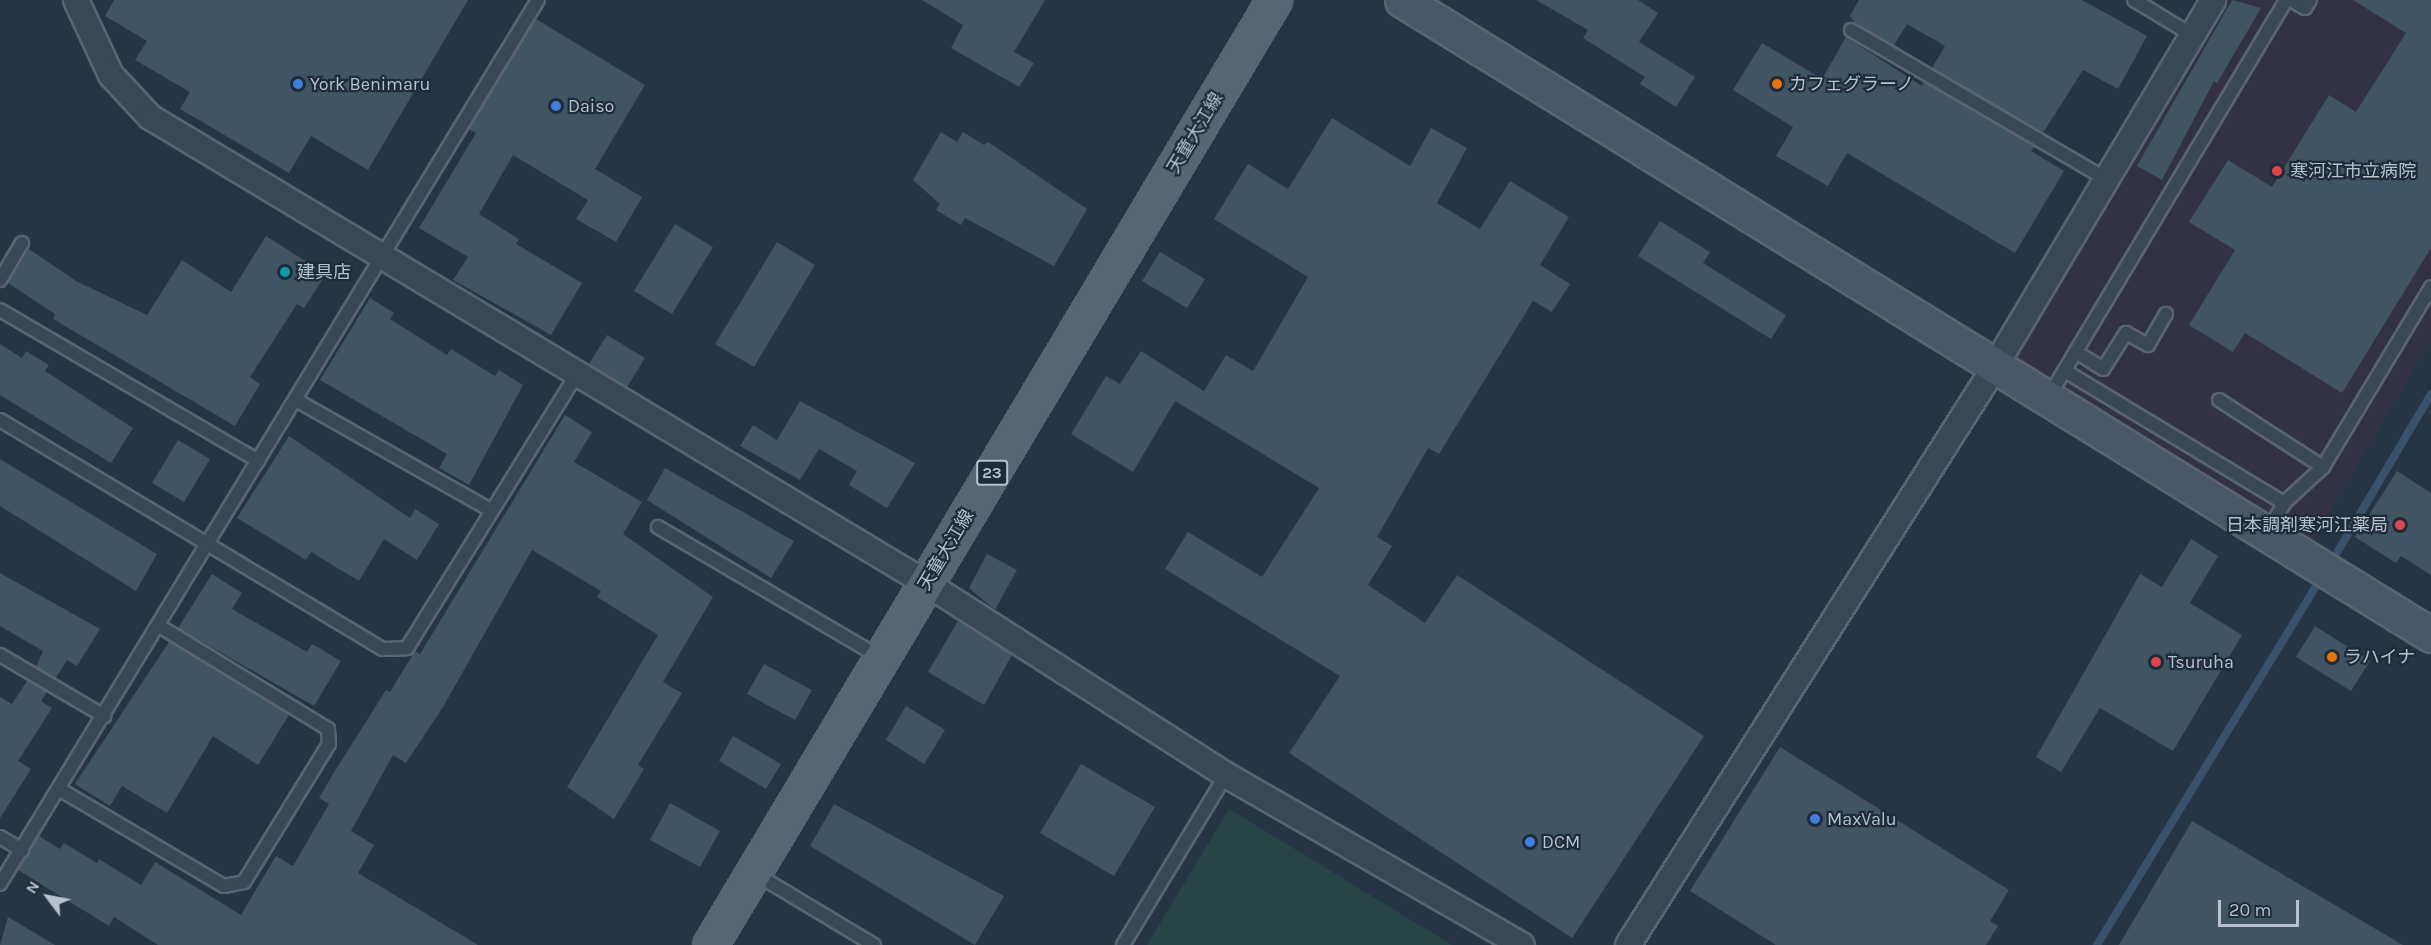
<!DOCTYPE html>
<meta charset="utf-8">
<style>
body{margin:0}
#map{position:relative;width:2431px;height:945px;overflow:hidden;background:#253545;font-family:Karla,"Noto Sans JP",sans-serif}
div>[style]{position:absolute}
.medical>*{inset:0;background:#333245}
.green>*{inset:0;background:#274546}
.stream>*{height:8px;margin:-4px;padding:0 4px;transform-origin:4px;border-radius:4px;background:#38526d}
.building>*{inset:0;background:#415464}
.roads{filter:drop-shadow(2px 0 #586571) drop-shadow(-2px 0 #586571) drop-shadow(0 2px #586571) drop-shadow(0 -2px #586571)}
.lane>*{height:12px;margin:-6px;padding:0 6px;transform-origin:6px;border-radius:6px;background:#3a4754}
.street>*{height:24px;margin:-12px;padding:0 12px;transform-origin:12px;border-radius:12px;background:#3a4754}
.secondary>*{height:33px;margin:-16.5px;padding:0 16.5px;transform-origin:16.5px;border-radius:16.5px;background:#485667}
.primary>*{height:33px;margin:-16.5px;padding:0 16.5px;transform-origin:16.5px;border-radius:16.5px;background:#586674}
.dots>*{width:16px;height:16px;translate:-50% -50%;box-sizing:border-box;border:3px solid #1e2c3a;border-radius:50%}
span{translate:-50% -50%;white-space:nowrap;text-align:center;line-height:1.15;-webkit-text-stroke:4.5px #1e2c3a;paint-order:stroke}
.shield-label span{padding:2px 4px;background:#1e2c3a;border:2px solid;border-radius:4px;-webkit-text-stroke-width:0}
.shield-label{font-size:16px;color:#b7c2ce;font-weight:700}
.poi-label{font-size:18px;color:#b7c2ce}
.left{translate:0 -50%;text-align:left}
.right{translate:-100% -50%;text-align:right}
.street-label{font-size:18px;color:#b7c2ce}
.north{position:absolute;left:18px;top:867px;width:60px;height:60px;-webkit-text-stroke:4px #1e2c3a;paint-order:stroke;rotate:302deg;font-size:16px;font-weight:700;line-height:24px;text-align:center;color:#b7c2ce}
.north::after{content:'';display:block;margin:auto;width:21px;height:27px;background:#b7c2ce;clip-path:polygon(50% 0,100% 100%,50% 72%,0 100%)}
.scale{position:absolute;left:2218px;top:900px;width:81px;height:27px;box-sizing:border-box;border:3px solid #b7c2ce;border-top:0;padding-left:8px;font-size:18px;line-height:21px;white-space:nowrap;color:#b7c2ce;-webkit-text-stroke:4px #1e2c3a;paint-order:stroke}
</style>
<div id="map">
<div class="medical">
<div style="clip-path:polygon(2225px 0,2431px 0,2431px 341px,2307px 551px,2003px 373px)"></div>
</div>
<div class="green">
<div style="clip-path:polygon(1229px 809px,1452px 945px,1147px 945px)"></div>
</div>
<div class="stream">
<div style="left:2329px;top:566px;width:200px;rotate:-59.3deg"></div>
<div style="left:2097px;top:945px;width:431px;rotate:-58.6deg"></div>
</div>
<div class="building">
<div style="clip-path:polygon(114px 0,468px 0,368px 170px,311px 136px,289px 173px,180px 109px,190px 92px,135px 60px,147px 41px,105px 16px)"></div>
<div style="clip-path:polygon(922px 0,1045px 0,1014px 52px,1034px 63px,1019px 87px,951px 48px,963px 25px)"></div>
<div style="clip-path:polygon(1536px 0,1638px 0,1658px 13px,1639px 42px,1695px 77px,1676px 107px,1640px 84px,1645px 77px,1583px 38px,1588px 30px)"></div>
<div style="clip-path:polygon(1859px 0,2082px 0,2147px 36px,2118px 89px,2083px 70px,2043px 133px,1932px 68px,1945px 46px,1907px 24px,1894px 45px,1855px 23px,1850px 16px)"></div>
<div style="clip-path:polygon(2232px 0,2261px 8px,2217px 83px,2214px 81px,2162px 180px,2137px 166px)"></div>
<div style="clip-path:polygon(2353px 0,2431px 0,2431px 248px,2342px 393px,2245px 333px,2233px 352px,2189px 325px,2235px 250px,2189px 222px,2228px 160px,2272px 187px,2329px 95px,2356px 112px,2406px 33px)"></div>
<div style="clip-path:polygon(536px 19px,645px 85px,595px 169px,642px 197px,616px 242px,576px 219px,588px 200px,513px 155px,479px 214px,519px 239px,516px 244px,582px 283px,551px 335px,453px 280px,468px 257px,419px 228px,476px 133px,469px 129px)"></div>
<div style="clip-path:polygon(1846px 37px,1922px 86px,1924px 82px,2034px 147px,2031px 151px,2064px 171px,2015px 253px,1847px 153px,1828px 186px,1776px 156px,1793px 127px,1733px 90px,1762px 43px,1822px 79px)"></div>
<div style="clip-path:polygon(1332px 118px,1410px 166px,1431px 128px,1467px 148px,1437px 203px,1480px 229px,1510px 181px,1569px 217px,1540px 265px,1570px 284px,1552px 312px,1533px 301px,1439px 454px,1428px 448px,1377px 537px,1392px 546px,1368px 585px,1425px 623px,1457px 575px,1704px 736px,1572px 938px,1289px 753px,1340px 676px,1165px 569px,1188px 532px,1262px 577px,1319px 488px,1175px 401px,1133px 472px,1071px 434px,1106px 376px,1120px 384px,1141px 351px,1204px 391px,1226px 355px,1253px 371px,1308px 277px,1214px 219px,1248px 164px,1288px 189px)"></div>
<div style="clip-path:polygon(941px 132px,957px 142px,963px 132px,984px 145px,988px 142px,1087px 209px,1054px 266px,965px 218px,961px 225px,936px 210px,940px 204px,913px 180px)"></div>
<div style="clip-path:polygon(1660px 221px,1710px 252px,1703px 263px,1786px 315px,1771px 339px,1638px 256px)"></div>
<div style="clip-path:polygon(675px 224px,713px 247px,672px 314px,634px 291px)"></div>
<div style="clip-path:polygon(266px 236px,326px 274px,304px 308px,297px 304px,250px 377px,260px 384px,235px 426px,53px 319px,55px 314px,8px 283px,29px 249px,76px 281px,147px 315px,182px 260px,231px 292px)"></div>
<div style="clip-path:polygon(777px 242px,815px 265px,754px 367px,715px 344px)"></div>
<div style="clip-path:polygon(1160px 252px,1205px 279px,1187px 308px,1142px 281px)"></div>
<div style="clip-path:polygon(370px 298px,394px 313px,390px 319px,447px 355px,451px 349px,495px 376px,499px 370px,523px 385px,469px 485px,439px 468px,447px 454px,320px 380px)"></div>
<div style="clip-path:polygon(607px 335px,645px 358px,627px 387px,589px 364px)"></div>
<div style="clip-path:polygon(0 344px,22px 358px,26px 351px,49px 365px,45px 371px,133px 428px,111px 463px,0 395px)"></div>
<div style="clip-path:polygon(800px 401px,915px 463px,887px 508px,849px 485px,857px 471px,819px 449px,800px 480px,740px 446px,753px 425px,777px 440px)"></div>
<div style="clip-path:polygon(565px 415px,592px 432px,574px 462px,642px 502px,623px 534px,713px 597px,663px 682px,682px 693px,638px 765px,644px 769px,614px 819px,567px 787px,658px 635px,597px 597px,601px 591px,532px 550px,443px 707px,406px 763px,393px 755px,351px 831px,374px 845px,358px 873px,478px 945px,158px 945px,114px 917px,109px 926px,18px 870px,39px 836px,60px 849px,64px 843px,97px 863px,99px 859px,141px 885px,155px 862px,241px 915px,276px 856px,293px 866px,329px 804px,319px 798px,333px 774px,386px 690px,390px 692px,415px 651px,420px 654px)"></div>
<div style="clip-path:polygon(289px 436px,410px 518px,415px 509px,439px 524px,417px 560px,384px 539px,359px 581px,311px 552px,306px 560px,237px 518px)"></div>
<div style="clip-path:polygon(178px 440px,210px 459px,184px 502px,152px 483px)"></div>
<div style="clip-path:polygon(0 459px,157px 554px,136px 591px,0 506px)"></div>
<div style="clip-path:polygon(665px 468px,794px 541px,771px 578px,647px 500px)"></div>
<div style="clip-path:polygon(2397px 471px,2431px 493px,2431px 575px,2401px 556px,2396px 563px,2355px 537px)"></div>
<div style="clip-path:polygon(2191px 539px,2218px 556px,2190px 603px,2242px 635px,2173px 751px,2100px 708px,2061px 772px,2036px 757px,2140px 574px,2162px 587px)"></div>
<div style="clip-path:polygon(987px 554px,1017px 570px,995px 610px,969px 588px)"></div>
<div style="clip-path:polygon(0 573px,100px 629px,77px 666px,67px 660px,56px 678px,36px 667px,43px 651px,0 626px)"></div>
<div style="clip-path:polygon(212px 574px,242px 593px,232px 609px,307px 652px,312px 644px,341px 661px,314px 706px,178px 628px)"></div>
<div style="clip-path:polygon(958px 621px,1012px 655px,984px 705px,928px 672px)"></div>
<div style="clip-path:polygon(2315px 626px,2370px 661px,2351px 691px,2296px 657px)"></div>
<div style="clip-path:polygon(169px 642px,289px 715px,258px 765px,213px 736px,167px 813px,122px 786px,110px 806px,75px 784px)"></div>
<div style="clip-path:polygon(764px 664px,812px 690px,795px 720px,747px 694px)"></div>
<div style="clip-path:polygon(27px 681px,47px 692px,41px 701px,52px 708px,18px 761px,31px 769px,0 818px,0 697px,12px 704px)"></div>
<div style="clip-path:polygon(906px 706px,945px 730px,924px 764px,886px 740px)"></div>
<div style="clip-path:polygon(733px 736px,781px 764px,766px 789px,719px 761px)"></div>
<div style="clip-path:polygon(1780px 747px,2009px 890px,1990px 921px,1998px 926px,1986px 945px,1776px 945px,1690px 891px)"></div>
<div style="clip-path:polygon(1081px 764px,1155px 807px,1114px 876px,1040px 833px)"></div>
<div style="clip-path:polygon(670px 803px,720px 831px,700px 867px,650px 840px)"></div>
<div style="clip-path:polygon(834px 804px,1004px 896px,975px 945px,810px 846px)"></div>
<div style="clip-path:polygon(2192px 821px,2403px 945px,2119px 945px)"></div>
<div style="clip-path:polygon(8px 917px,55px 945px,0 945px)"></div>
</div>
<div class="roads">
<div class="lane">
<div style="left:2134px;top:0;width:68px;rotate:31.1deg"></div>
<div style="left:2291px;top:0;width:16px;rotate:30deg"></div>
<div style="left:2305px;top:8px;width:9px;rotate:-58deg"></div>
<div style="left:1851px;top:30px;width:298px;rotate:30.3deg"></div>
<div style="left:0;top:280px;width:43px;rotate:-59.3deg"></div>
<div style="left:0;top:310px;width:299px;rotate:30.3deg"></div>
<div style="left:2076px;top:352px;width:32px;rotate:32deg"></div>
<div style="left:2103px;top:369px;width:43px;rotate:-57.4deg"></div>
<div style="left:2126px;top:333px;width:25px;rotate:29deg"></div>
<div style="left:2148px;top:345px;width:36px;rotate:-60deg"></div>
<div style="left:2065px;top:371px;width:256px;rotate:31.1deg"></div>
<div style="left:2284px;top:503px;width:53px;rotate:-42.7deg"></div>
<div style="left:2323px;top:467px;width:210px;rotate:-59deg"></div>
<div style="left:2048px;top:398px;width:464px;rotate:-59.1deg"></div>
<div style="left:296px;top:400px;width:225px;rotate:29.5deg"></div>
<div style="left:2219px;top:400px;width:124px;rotate:32.8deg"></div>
<div style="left:0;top:420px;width:446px;rotate:30.9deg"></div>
<div style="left:383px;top:649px;width:24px;rotate:-2deg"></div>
<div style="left:407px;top:648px;width:321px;rotate:-58.2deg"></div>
<div style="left:658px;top:527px;width:257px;rotate:30.4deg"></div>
<div style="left:2267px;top:533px;width:34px;rotate:-60deg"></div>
<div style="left:0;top:655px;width:121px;rotate:30.4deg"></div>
<div style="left:59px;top:789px;width:191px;rotate:30.5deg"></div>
<div style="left:224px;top:886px;width:20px;rotate:-11deg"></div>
<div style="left:244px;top:882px;width:162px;rotate:-58.4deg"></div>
<div style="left:329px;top:744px;width:15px;rotate:-94deg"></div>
<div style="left:328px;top:729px;width:198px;rotate:-148.6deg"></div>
<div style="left:0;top:837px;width:26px;rotate:31deg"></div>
<div style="left:754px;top:873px;width:140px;rotate:31deg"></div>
<div style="left:0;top:884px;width:1035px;rotate:-58.68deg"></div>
<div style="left:1123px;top:945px;width:199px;rotate:-58.8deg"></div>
</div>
<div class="street">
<div style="left:76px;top:0;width:83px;rotate:65deg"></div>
<div style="left:111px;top:75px;width:57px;rotate:47.1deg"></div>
<div style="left:150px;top:117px;width:905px;rotate:30.99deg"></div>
<div style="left:926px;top:583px;width:356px;rotate:32.6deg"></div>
<div style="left:1226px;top:775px;width:341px;rotate:29.9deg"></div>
<div style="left:1628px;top:945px;width:683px;rotate:-57.61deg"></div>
<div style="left:1994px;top:368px;width:428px;rotate:-59.2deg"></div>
</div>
<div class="secondary">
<div style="left:1402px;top:0;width:1209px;rotate:31.68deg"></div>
</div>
<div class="primary">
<div style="left:710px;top:945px;width:1101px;rotate:-59.17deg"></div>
</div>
</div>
<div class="dots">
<div style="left:298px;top:84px;background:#3f7fe0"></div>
<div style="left:1777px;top:84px;background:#e8710a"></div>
<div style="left:556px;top:106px;background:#3f7fe0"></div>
<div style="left:2277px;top:171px;background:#e0444e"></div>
<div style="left:285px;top:272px;background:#0f9aa8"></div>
<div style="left:2400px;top:525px;background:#e0444e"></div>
<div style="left:2332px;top:657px;background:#e8710a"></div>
<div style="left:2156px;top:662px;background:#e0444e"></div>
<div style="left:1815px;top:819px;background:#3f7fe0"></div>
<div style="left:1530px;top:842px;background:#3f7fe0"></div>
</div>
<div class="shield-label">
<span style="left:992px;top:473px">23</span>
</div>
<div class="poi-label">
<span class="left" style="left:310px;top:84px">York Benimaru</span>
<span class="left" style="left:1789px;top:84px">カフェグラーノ</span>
<span class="left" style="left:568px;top:106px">Daiso</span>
<span class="left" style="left:2290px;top:171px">寒河江市立病院</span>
<span class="left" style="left:297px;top:272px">建具店</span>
<span class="right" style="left:2388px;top:525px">日本調剤寒河江薬局</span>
<span class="left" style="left:2344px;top:657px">ラハイナ</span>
<span class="left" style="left:2168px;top:662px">Tsuruha</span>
<span class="left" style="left:1827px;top:819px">MaxValu</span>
<span class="left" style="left:1542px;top:842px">DCM</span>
</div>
<div class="street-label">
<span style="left:1195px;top:133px;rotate:-59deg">天童大江線</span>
<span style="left:946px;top:550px;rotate:-59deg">天童大江線</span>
</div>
<div class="north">N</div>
<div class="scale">20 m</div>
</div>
